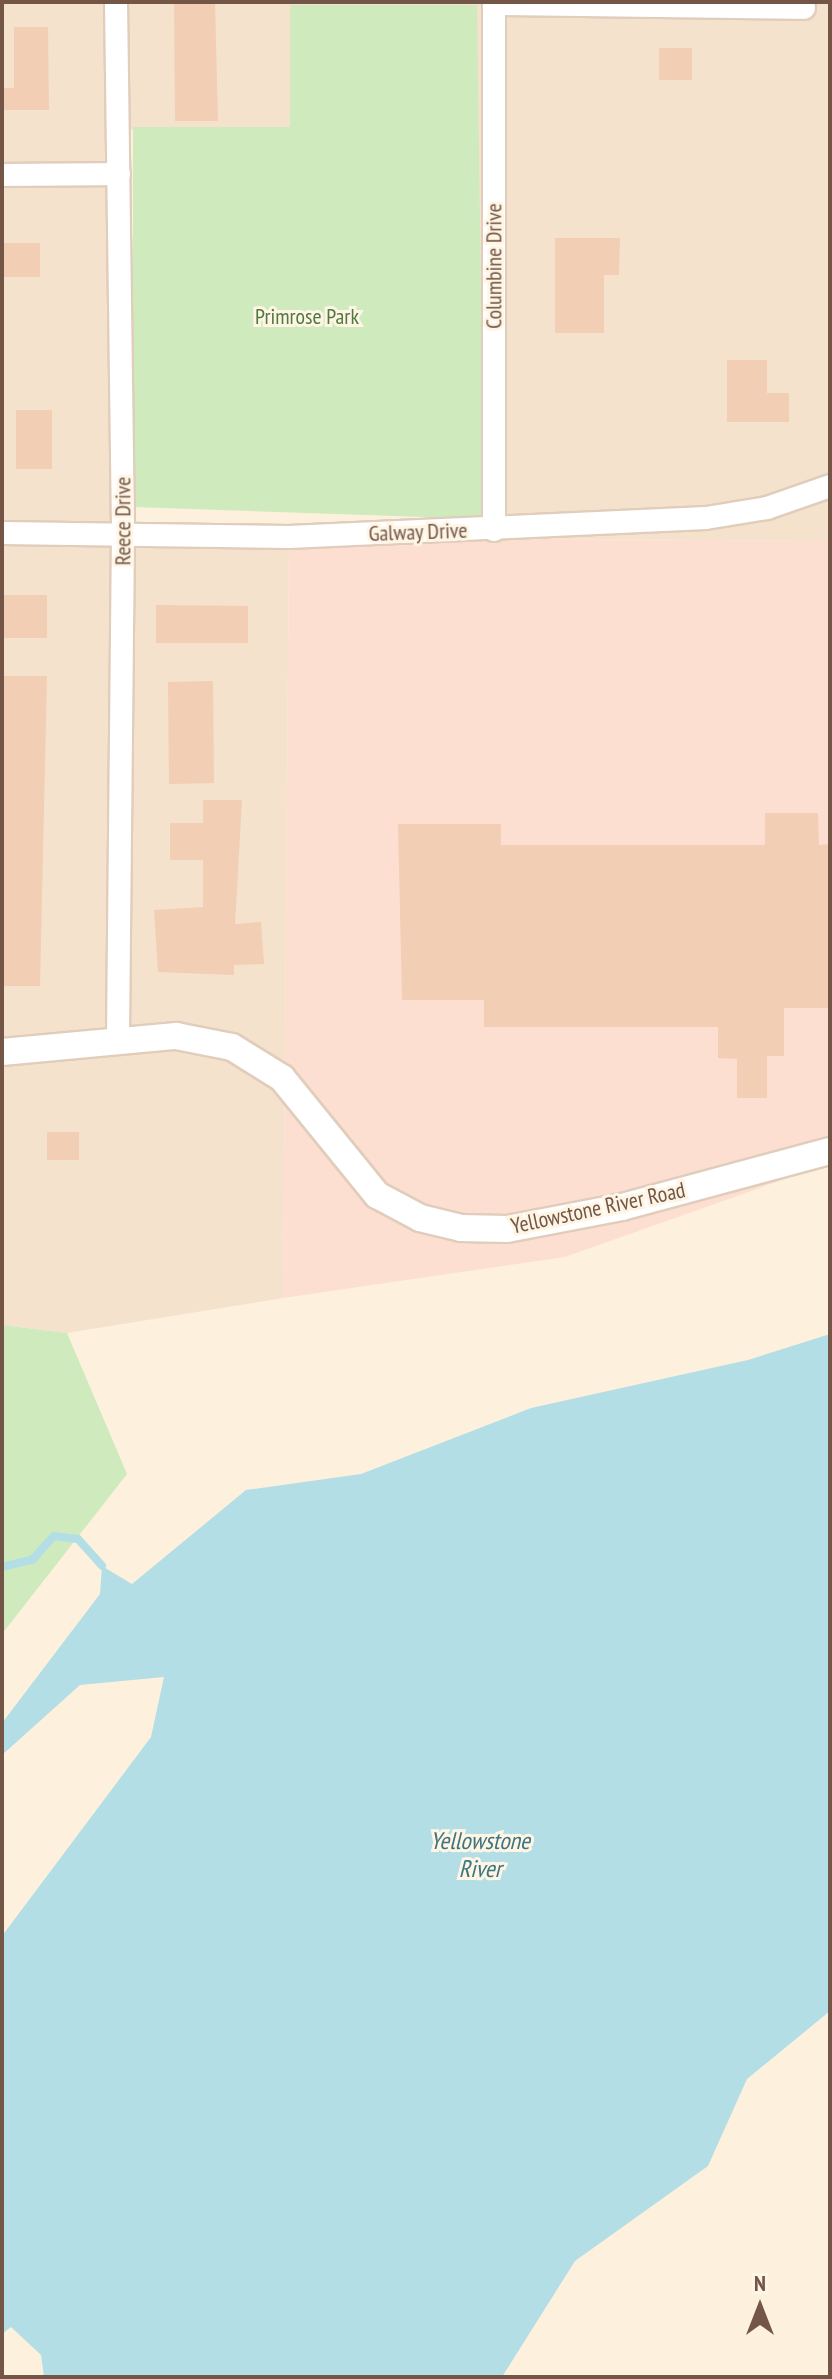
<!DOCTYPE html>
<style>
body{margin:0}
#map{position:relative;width:832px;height:2379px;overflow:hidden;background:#fdf1de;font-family:"PT Sans Narrow",sans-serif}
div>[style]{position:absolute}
.residential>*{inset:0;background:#f4e2cd}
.commercial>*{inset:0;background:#fddfd1}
.green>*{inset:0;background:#cfeabd}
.water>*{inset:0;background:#b3dee6}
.stream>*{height:8px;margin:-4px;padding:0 4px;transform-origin:4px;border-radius:4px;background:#b3dee6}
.building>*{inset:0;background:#f2ceb5}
.roads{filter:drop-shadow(2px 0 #e0cdbb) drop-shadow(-2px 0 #e0cdbb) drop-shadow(0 2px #e0cdbb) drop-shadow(0 -2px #e0cdbb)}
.minor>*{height:22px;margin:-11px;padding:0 11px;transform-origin:11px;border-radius:11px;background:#fff}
.tertiary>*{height:26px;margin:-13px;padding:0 13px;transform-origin:13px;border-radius:13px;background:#fff}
span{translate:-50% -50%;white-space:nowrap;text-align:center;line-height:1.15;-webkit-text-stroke:6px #fff5e5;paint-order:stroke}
.street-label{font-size:22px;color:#735646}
.park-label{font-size:22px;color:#4f793e}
.water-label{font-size:24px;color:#3d7580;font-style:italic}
.frame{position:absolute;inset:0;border:4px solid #735646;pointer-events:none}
.north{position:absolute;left:720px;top:2267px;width:80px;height:80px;-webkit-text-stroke:6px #fff5e5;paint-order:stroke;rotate:0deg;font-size:22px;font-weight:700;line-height:32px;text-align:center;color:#735646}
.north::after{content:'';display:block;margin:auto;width:28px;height:36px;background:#735646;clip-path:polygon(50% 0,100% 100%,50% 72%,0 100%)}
</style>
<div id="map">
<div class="residential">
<div style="clip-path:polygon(2px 2px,830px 2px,830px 541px,483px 538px,290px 5px,290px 127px,118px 130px,123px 532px,289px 537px,283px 1298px,67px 1333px,2px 1325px)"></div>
</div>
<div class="commercial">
<div style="clip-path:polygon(289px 537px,830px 541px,830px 1163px,565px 1257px,283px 1298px)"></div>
</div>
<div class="green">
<div style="clip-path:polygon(290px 5px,477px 5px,484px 519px,133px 507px,133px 127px,290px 127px)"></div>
<div style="clip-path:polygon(2px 1325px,67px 1333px,127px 1474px,2px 1634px)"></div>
</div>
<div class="water">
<div style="clip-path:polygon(830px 1334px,830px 2011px,747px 2079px,708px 2166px,575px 2261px,502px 2377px,44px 2377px,41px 2355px,11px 2327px,2px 2334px,2px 1936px,151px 1737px,164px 1677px,80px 1685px,2px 1755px,2px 1723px,100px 1594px,102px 1566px,132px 1584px,246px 1490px,361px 1474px,531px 1408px,748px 1360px)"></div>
</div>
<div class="stream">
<div style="left:2px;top:1567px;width:32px;rotate:-14deg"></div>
<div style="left:33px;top:1559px;width:31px;rotate:-48deg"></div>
<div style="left:54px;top:1536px;width:24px;rotate:7deg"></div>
<div style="left:78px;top:1539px;width:36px;rotate:48deg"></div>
</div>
<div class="building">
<div style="clip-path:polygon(174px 2px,215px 2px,218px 121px,175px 121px)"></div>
<div style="clip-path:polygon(14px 27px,48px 27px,49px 110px,2px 110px,2px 88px,14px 88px)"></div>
<div style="clip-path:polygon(659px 48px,692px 48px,692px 80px,659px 80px)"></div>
<div style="clip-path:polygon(555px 238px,620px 238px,619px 275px,604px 275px,604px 333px,555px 333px)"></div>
<div style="clip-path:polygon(2px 243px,40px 243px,40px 277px,2px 277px)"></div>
<div style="clip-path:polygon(727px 360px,767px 360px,767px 393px,789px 393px,789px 422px,727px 422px)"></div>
<div style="clip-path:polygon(16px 410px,52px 410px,52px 469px,16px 469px)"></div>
<div style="clip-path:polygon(2px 595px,47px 595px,47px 638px,2px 638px)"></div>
<div style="clip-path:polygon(156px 605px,248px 606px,248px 643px,156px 643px)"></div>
<div style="clip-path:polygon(4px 676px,47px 676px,40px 986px,2px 986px)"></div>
<div style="clip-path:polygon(213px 681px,214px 783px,169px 784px,168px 682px)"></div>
<div style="clip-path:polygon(203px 800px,242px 800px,235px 924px,261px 922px,264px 964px,234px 965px,234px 975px,158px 972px,154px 910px,203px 907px,203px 860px,170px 860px,170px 823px,203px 823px)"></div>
<div style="clip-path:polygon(765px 813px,818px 813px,819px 845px,830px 844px,830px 1008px,784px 1008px,784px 1056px,767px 1056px,767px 1098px,737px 1098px,737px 1059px,718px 1058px,718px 1027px,484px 1027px,484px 1000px,402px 1000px,398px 824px,501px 824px,501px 845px,765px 845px)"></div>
<div style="clip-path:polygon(47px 1132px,79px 1132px,79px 1160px,47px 1160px)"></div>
</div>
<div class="roads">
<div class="minor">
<div style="left:116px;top:2px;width:531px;rotate:89.24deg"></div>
<div style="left:123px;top:533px;width:506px;rotate:90.57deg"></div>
<div style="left:494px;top:2px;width:528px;rotate:90deg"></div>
<div style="left:494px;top:4px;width:310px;rotate:0.7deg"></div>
<div style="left:2px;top:175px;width:117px;rotate:-0.5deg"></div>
<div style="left:2px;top:533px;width:287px;rotate:0.8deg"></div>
<div style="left:289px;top:537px;width:417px;rotate:-2.6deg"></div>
<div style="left:706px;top:518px;width:62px;rotate:-9.3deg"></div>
<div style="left:767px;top:508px;width:67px;rotate:-19.2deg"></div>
</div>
<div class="tertiary">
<div style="left:2px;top:1052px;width:175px;rotate:-5.3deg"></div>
<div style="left:176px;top:1036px;width:57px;rotate:11.1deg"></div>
<div style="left:232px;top:1047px;width:59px;rotate:31.8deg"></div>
<div style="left:282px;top:1078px;width:151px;rotate:50.9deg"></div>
<div style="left:377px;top:1195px;width:49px;rotate:28.1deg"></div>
<div style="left:420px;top:1218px;width:42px;rotate:13.7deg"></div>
<div style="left:461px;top:1228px;width:46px;rotate:1.2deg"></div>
<div style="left:507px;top:1229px;width:117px;rotate:-10.8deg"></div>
<div style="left:622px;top:1207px;width:215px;rotate:-15.1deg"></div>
</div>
</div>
<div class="street-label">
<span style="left:494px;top:266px;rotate:-90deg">Columbine Drive</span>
<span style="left:123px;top:521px;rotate:-90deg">Reece Drive</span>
<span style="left:418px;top:532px;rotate:-2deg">Galway Drive</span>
<span style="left:598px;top:1208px;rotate:-12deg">Yellowstone River Road</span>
</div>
<div class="park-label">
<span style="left:307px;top:317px">Primrose Park</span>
</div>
<div class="water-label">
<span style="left:480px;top:1855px">Yellowstone<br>River</span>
</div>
<div class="frame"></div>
<div class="north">N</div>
</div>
